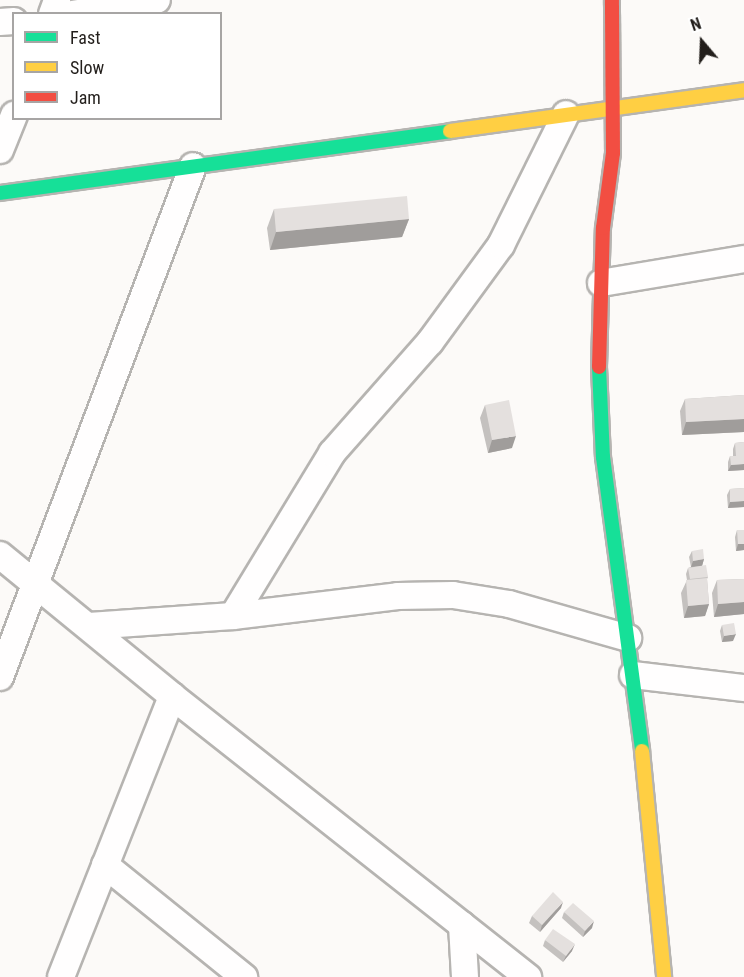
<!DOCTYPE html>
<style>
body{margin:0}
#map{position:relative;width:744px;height:977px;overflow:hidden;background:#fcfaf8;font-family:"Roboto Condensed",sans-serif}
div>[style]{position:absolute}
.roads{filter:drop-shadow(2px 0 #b6b4b1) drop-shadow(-2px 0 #b6b4b1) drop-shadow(0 2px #b6b4b1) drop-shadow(0 -2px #b6b4b1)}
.street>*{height:26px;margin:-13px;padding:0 13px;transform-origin:13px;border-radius:13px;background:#fffefe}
.fast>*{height:14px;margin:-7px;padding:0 7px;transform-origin:7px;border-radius:7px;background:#16e098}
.slow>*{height:14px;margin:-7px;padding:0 7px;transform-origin:7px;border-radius:7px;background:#ffcf43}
.jam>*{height:14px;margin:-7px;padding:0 7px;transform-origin:7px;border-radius:7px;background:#f24e42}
.wall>*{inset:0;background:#c4c1bf}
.shaded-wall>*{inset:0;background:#a09d9b}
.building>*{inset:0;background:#e4e0de}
span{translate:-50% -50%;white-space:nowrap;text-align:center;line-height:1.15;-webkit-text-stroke:6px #fff;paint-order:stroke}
.legend{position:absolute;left:12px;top:12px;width:210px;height:108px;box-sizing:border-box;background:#fff;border:2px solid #a7a5a4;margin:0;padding:8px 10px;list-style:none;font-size:18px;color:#231f1c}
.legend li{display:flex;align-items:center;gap:12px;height:30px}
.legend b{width:30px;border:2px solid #a7a5a4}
.north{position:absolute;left:672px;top:12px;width:60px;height:60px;-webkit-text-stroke:4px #fff;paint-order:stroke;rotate:341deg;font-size:16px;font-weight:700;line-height:24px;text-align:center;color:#231f1c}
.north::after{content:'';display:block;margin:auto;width:21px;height:27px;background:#231f1c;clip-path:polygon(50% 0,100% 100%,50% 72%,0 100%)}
</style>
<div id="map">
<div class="roads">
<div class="street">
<div style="left:52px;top:14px;width:15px;rotate:-70deg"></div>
<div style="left:72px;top:14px;width:86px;rotate:-9.4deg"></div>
<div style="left:0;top:22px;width:14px;rotate:-4deg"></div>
<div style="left:0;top:150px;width:38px;rotate:-68deg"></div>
<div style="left:601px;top:283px;width:145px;rotate:-9.5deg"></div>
<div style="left:0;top:555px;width:222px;rotate:39.3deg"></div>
<div style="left:172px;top:696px;width:454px;rotate:38.3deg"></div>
<div style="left:233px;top:616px;width:191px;rotate:-58.7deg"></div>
<div style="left:332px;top:453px;width:148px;rotate:-48.6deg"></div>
<div style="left:430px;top:342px;width:120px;rotate:-53.8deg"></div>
<div style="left:501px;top:245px;width:146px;rotate:-63.6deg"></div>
<div style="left:89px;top:626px;width:144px;rotate:-4deg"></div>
<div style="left:233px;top:616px;width:166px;rotate:-6.9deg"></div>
<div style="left:398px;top:596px;width:55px;rotate:-1deg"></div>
<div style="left:453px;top:595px;width:57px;rotate:9.1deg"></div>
<div style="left:509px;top:604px;width:124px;rotate:15.9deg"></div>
<div style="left:633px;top:675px;width:112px;rotate:6.7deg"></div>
<div style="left:0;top:677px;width:546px;rotate:-69.31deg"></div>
<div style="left:105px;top:865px;width:179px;rotate:38.9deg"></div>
<div style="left:462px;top:925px;width:52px;rotate:86.7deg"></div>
<div style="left:61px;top:977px;width:302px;rotate:-68.4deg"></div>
</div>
<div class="fast">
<div style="left:0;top:193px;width:454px;rotate:-7.8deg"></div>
<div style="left:599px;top:367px;width:90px;rotate:87.5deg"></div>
<div style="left:603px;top:457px;width:297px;rotate:82.4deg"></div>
</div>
<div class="slow">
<div style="left:450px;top:131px;width:297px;rotate:-7.9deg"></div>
<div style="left:642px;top:751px;width:227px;rotate:84.4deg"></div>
</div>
<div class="jam">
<div style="left:599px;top:367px;width:139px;rotate:-88.4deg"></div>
<div style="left:603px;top:228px;width:76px;rotate:-82.4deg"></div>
<div style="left:613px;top:153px;width:153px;rotate:-90.4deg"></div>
</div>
</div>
<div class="wall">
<div style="clip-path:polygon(274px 209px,409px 219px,402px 237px,270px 250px,267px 228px)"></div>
<div style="clip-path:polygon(744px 395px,744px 432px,682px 435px,680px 411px,685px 399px)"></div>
<div style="clip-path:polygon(485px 405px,512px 448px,488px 453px,480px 418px)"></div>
<div style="clip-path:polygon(744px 442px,744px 470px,728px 471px,728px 462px,730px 456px,733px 456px,733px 449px,735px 443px)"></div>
<div style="clip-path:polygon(744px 488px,744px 507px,728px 508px,727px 495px,730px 489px)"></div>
<div style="clip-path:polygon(737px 530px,744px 530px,744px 550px,736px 551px,735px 537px)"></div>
<div style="clip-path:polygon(692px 551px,704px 559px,702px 566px,708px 577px,707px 579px,709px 604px,705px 616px,684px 618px,681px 593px,687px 580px,686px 574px,688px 568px,691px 567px,689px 557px)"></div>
<div style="clip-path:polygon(744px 579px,744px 614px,714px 617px,712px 593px,717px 580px)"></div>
<div style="clip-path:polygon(722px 625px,733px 641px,722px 642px,720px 631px)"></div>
<div style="clip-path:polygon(561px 908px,540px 932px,529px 923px,532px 916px)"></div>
<div style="clip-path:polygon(564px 912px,592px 928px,583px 937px,562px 918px)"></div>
<div style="clip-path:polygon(545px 940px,572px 951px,563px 962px,543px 946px)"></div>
</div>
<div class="shaded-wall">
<div style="clip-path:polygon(409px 219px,402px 237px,270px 250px,276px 232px)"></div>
<div style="clip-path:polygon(744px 419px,744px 432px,682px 435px,686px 422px)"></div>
<div style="clip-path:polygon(516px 436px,512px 448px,488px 453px,492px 440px)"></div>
<div style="clip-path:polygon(744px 464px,744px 470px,728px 471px,731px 465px)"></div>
<div style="clip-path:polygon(744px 501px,744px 507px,728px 508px,730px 502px)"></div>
<div style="clip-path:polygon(738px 544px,744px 544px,744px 550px,736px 551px)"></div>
<div style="clip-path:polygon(704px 559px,702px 566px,691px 567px,693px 561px)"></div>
<div style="clip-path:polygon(744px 602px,744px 614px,714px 617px,718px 604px)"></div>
<div style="clip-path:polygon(709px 604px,705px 616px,684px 618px,688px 606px)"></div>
<div style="clip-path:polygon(736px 634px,733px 641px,722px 642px,724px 636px)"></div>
<div style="clip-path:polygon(563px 902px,561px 908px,540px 932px,542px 925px)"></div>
<div style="clip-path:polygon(594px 921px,592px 928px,583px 937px,585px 931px)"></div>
<div style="clip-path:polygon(575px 944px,572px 951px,563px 962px,566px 956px)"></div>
</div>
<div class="building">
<div style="clip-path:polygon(407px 196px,409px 219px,276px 232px,274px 209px)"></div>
<div style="clip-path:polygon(744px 395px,744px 419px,686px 422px,685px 399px)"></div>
<div style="clip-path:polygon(509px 400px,516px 436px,492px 440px,485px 405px)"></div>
<div style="clip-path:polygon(744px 442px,744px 464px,731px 465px,730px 456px,736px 456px,735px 443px)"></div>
<div style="clip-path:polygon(744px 488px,744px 501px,730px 502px,730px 489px)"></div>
<div style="clip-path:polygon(737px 530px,744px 530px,744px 544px,738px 544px)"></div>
<div style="clip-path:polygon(703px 549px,704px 559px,693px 561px,692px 551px)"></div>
<div style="clip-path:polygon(706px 565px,708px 577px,690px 579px,688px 568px)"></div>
<div style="clip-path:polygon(707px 578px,709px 604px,688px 606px,686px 580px)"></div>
<div style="clip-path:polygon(744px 579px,744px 602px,718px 604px,717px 580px)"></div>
<div style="clip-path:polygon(734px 623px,736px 634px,724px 636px,722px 625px)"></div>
<div style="clip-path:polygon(553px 892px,563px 902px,542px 925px,532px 916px)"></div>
<div style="clip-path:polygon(573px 903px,594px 921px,585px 931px,564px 912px)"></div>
<div style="clip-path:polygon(553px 929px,575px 944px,566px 956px,545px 940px)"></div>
</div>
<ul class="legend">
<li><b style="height:8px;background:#16e098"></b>Fast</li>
<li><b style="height:8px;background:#ffcf43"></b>Slow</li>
<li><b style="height:8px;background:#f24e42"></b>Jam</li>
</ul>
<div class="north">N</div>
</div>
